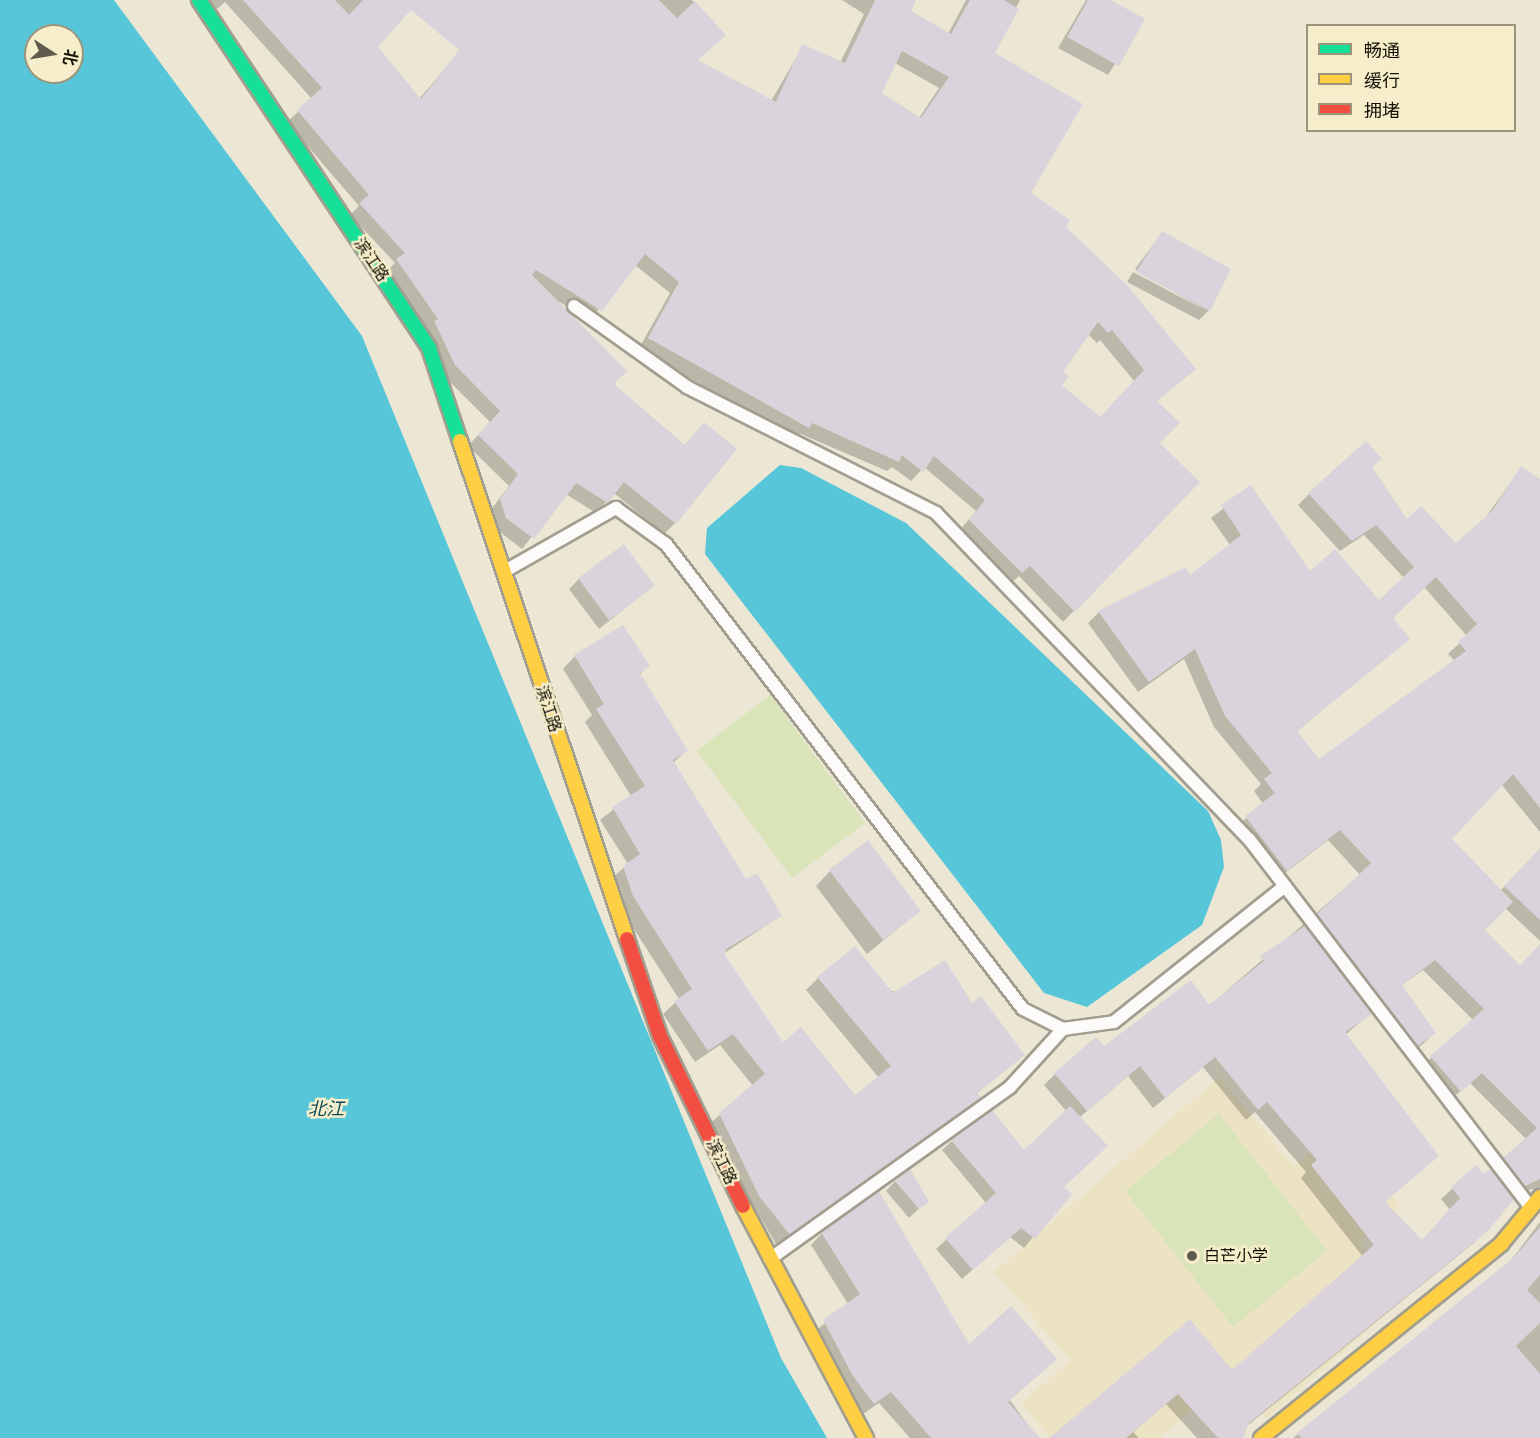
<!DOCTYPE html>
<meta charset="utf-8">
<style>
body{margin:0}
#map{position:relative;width:1540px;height:1438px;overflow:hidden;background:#ece7d4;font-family:"Fira Sans","Noto Sans SC",sans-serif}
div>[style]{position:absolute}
.built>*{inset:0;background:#ece3c4}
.green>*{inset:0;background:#d9e4b9}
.water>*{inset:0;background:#56c6d8}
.shadow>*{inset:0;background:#0003}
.building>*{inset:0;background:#dad3db}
.roads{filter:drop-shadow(2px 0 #a19e8f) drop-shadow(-2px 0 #a19e8f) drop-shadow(0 2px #a19e8f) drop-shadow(0 -2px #a19e8f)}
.lane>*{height:12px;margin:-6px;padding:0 6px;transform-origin:6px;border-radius:6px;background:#fcfbf9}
.fast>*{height:14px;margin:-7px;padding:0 7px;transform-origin:7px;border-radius:7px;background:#16e098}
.slow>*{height:14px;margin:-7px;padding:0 7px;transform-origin:7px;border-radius:7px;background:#ffcf43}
.jam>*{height:14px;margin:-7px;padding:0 7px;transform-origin:7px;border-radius:7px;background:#f24e42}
.dots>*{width:16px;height:16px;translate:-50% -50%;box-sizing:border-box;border:3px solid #f6edca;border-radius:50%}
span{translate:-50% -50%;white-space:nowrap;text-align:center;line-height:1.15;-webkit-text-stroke:5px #f6edca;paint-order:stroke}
.street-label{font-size:16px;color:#141005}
.poi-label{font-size:16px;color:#141005}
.left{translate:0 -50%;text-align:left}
.water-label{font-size:18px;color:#0b4957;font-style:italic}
.legend{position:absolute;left:1306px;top:24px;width:210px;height:108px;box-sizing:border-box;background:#f6edca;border:2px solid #9c957b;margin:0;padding:8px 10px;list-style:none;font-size:18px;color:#141005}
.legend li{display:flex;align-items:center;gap:12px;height:30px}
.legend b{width:30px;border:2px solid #9c957b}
.north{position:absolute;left:24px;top:24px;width:60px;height:60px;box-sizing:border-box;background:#f6edca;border:2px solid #9c957b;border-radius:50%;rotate:102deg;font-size:16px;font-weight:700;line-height:24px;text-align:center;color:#141005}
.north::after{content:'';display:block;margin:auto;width:21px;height:27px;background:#605b4d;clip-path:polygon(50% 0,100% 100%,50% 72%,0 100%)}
</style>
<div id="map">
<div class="built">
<div style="clip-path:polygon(1219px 1077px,1294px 1166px,1336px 1130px,1400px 1205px,1359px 1241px,1407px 1297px,1266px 1419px,1229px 1378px,1160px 1438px,1050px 1438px,1021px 1404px,1070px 1360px,994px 1272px)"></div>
</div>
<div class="green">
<div style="clip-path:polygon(770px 695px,865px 823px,792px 878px,697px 751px)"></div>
<div style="clip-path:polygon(1219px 1114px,1327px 1251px,1233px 1327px,1125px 1191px)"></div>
</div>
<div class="water">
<div style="clip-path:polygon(evenodd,0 0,114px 0,362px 336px,781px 1358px,827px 1438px,0 1438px,0 0,36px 36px,72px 36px,72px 72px,36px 72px,36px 36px)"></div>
<div style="clip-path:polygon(780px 465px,801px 468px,906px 523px,1208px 811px,1221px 840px,1224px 867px,1202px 925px,1087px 1007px,1044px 993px,705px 554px,707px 528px)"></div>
</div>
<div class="shadow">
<div style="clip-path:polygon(evenodd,209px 0,417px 0,376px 47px,419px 99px,467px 43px,457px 0,692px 0,724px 35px,696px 61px,771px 101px,803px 46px,840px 63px,864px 14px,842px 0,914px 0,909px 11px,948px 34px,966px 0,1020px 0,993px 53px,1029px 194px,1126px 287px,1156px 402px,1158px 443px,1198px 482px,1063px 622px,1019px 576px,1011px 583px,959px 531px,976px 511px,924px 467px,911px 481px,892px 467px,887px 471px,801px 434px,797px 438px,638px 350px,670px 293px,635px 265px,590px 320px,556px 300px,611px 384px,684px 446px,704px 424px,675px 523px,664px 534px,614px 493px,596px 513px,566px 494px,522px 549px,496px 529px,490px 511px,509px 486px,468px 446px,490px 422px,444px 376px,387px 271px,395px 263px,350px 215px,359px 206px,287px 122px,312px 99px,225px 2px,217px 9px,209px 0,895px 63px,939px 88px,919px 118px,880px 93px,895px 63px,209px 0,1088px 334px,1097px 343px,1100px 340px,1135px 382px,1100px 419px,1060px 385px,1061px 372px,1088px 334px)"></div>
<div style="clip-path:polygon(1108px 0,1143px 20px,1108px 75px,1058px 48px,1086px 0)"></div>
<div style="clip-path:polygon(1162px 233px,1209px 310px,1199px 320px,1127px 282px,1133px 272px,1207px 311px,1135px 269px)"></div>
<div style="clip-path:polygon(evenodd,1370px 468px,1407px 521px,1456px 545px,1483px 521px,1521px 468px,1540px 481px,1540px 832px,1501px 784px,1450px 839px,1500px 891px,1540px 849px,1540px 941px,1505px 908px,1483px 930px,1520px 967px,1540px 946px,1540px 1147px,1537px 1150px,1470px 1083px,1449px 1101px,1420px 1068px,1473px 1020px,1423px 970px,1401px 986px,1434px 1033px,1423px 1044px,1406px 1056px,1372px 1012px,1345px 1035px,1384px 1203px,1421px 1241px,1450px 1210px,1441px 1199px,1476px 1167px,1484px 1176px,1504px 1159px,1540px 1164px,1540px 1196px,1532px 1189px,1511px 1198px,1475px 1242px,1247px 1426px,1242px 1438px,1197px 1438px,1166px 1404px,1133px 1432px,1139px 1438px,1051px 1438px,1232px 1372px,1363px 1257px,1301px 1178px,1306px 1172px,1255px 1112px,1246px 1120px,1203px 1067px,1153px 1108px,1128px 1076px,1079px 1118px,1062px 1188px,1069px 1194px,1024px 1248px,1010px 1237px,962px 1279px,936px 1249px,986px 1203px,942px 1150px,952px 1141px,1024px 1152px,1067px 1112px,1044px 1085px,1055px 1074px,1208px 1007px,1360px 875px,1328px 840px,1275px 881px,1235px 828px,1263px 804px,1254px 791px,1261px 784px,1214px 727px,1184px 659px,1138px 692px,1088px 623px,1099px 612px,1190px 577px,1230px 545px,1211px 518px,1251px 487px,1309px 573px,1379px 602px,1404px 578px,1364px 535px,1340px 551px,1298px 505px,1309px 494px,1370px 468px,1424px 587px,1467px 636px,1448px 654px,1455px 661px,1319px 761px,1296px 732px,1408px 639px,1391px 618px,1424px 587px)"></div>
<div style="clip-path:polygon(579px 579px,653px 586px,599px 629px,569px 589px)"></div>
<div style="clip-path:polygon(575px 656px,648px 666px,639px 675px,686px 751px,673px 763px,746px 881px,780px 916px,723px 954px,783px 1044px,855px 1097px,879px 1078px,806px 990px,818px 978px,971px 1005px,1023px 1055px,976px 1094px,967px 1110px,777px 1246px,707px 1126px,753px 1086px,720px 1045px,695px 1062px,663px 1014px,679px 999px,621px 909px,611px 879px,628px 864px,600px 820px,631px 796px,585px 722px,592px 715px,563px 669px)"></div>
<div style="clip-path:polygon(830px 871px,919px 911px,867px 954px,816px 886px)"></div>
<div style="clip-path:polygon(895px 1181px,927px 1201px,909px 1218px,886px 1191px)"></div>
<div style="clip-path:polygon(1540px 1222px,1540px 1438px,1293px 1438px,1509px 1263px)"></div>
<div style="clip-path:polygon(822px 1233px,969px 1346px,1038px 1438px,910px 1438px,879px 1403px,863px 1414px,813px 1333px,848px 1304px,811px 1245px)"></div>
</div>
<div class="building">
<div style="clip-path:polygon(evenodd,243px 0,335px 0,349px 15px,363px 0,659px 0,677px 18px,695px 1px,726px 35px,698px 60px,776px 102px,802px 44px,845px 63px,875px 0,916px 0,911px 11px,951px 34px,970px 0,1004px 0,1019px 9px,995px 53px,1083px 104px,1031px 193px,1070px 220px,1066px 227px,1127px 285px,1196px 369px,1157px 401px,1180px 423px,1160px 443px,1200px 482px,1075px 612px,1030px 566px,1022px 573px,969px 520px,985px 500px,934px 456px,923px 472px,902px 455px,899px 462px,812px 423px,809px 428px,648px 338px,679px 282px,645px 254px,602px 311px,536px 270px,532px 275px,627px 371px,614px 384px,685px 445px,704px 422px,737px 449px,676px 524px,624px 482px,608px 503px,576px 483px,534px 539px,506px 518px,500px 499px,518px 474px,478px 435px,500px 411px,455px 365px,434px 321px,438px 319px,396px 259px,405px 253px,359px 203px,369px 195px,297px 110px,322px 88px,243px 0,411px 10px,459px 50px,421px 99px,378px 47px,411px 10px,243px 0,902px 51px,949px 77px,921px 118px,882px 93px,902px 51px,243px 0,1098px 322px,1108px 333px,1112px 330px,1144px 370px,1100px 417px,1062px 385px,1069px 377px,1063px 372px,1098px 322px)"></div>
<div style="clip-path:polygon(1088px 0,1111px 0,1145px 19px,1119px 66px,1067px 37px)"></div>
<div style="clip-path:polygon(1162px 231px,1231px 269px,1210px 311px,1136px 272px)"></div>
<div style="clip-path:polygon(evenodd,1366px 441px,1382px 459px,1372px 467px,1407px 519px,1421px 506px,1456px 543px,1492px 511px,1521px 466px,1540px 479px,1540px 808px,1513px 774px,1452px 839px,1513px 902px,1485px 930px,1520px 965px,1540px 944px,1540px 1179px,1525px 1186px,1503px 1158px,1537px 1128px,1482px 1073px,1461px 1092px,1430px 1056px,1484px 1009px,1435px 960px,1402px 985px,1436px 1033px,1417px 1046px,1317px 914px,1371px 863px,1340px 830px,1287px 871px,1245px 816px,1275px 793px,1264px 779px,1272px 773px,1225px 716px,1195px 649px,1149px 682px,1098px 611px,1186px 567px,1190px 575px,1241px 535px,1221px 505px,1251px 485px,1310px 571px,1335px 549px,1379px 600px,1414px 567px,1376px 525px,1352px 541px,1308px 493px,1366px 441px,1436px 577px,1477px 624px,1458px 642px,1466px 651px,1319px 759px,1297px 731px,1410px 639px,1393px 618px,1436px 577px)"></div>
<div style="clip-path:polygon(624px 544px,655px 586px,609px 620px,578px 578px)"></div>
<div style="clip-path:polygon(623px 625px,650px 666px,640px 673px,688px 751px,673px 760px,746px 879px,757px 873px,782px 916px,726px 949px,725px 955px,783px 1042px,801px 1027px,855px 1095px,891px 1066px,817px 977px,855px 946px,893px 993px,945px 960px,972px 1003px,981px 996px,1025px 1055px,977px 1093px,981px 1098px,790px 1235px,759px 1196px,719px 1113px,765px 1074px,733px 1034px,708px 1051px,674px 1001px,692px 989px,633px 896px,623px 866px,640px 854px,612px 807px,645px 786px,596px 709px,604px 704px,574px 655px)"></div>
<div style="clip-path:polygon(868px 840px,921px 911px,883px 940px,829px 870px)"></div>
<div style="clip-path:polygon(1540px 848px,1540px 920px,1504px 886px)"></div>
<div style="clip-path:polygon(1305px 926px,1372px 1014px,1345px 1032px,1439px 1156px,1385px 1202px,1422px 1240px,1460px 1198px,1451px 1187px,1476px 1165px,1484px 1174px,1490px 1169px,1514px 1199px,1488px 1231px,1249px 1423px,1243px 1438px,1218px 1438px,1178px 1394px,1126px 1438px,1049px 1438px,1190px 1319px,1232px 1370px,1374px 1245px,1311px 1165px,1317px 1160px,1267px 1102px,1258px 1110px,1215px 1057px,1165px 1098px,1140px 1066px,1087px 1111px,1054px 1073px,1096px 1037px,1104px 1046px,1191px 980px,1209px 1005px,1264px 961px,1260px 956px)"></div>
<div style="clip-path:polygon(1070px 1106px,1108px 1146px,1064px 1187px,1072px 1194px,1035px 1239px,1021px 1228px,973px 1270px,945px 1238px,996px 1193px,951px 1140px,992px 1110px,1024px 1150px)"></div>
<div style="clip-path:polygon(910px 1169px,929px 1202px,919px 1209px,894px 1180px)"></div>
<div style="clip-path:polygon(879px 1191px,969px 1344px,1011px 1306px,1057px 1359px,1008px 1402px,1040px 1438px,931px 1438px,891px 1392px,874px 1404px,853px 1376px,823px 1320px,860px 1294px,821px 1232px)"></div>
<div style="clip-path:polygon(1540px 1227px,1540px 1275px,1527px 1290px,1540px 1303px,1540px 1323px,1516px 1346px,1540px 1374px,1540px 1438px,1302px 1438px,1297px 1433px,1513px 1258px)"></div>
</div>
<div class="roads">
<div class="lane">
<div style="left:574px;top:306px;width:139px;rotate:35.6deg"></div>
<div style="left:687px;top:387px;width:279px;rotate:26.8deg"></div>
<div style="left:936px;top:513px;width:452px;rotate:46.2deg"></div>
<div style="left:1249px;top:839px;width:463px;rotate:52.6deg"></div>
<div style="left:505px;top:571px;width:128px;rotate:-29.6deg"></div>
<div style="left:616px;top:508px;width:62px;rotate:35.8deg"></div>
<div style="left:666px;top:544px;width:586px;rotate:52.49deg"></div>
<div style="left:1023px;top:1009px;width:45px;rotate:26.6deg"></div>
<div style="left:1063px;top:1029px;width:51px;rotate:-7.8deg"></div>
<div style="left:1114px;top:1022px;width:218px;rotate:-38.5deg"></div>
<div style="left:770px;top:1259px;width:295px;rotate:-35.6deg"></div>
<div style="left:1010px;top:1087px;width:79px;rotate:-47.6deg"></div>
</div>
<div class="fast">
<div style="left:199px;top:0;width:417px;rotate:56.5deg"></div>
<div style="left:429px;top:348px;width:98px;rotate:71.6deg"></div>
</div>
<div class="slow">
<div style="left:460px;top:441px;width:525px;rotate:71.46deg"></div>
<div style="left:743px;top:1206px;width:263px;rotate:62.1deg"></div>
<div style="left:1261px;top:1438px;width:309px;rotate:-38.9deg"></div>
<div style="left:1501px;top:1244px;width:61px;rotate:-50.3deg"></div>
</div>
<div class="jam">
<div style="left:627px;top:939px;width:102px;rotate:71.2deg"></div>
<div style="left:660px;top:1036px;width:189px;rotate:64deg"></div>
</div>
</div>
<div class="dots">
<div style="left:1192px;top:1256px;background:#605b4d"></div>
</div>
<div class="street-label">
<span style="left:371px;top:260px;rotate:56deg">滨江路</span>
<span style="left:548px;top:709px;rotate:72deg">滨江路</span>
<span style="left:721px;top:1162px;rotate:64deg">滨江路</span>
</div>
<div class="poi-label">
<span class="left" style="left:1204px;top:1256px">白芒小学</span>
</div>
<div class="water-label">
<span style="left:326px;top:1109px">北江</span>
</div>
<ul class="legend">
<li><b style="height:8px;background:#16e098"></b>畅通</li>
<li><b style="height:8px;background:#ffcf43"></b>缓行</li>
<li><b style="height:8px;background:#f24e42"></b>拥堵</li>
</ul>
<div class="north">北</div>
</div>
